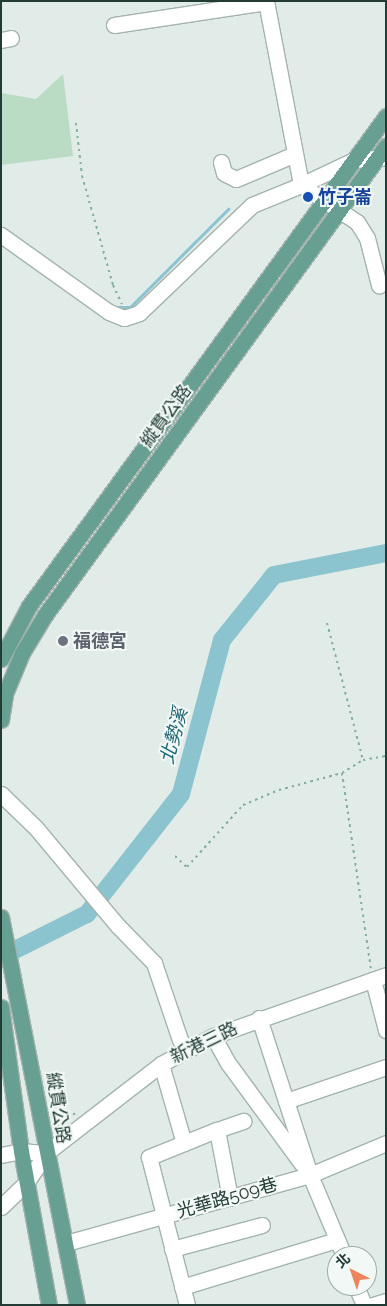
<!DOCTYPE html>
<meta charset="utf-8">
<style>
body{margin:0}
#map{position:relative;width:387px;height:1306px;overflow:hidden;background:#e1ebe7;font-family:Raleway,"Noto Sans TC",sans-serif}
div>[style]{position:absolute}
.green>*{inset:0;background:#bbdcc4}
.stream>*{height:3px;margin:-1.5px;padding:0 1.5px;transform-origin:1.5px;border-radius:1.5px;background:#8bc3ce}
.river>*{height:18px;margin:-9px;padding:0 9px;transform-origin:9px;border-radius:9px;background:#8bc3ce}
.path>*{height:2px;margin-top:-1px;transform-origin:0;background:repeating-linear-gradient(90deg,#83aea1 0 2.5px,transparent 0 6.5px)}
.roads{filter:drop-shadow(1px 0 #a4b3ae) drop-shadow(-1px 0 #a4b3ae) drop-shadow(0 1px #a4b3ae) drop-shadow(0 -1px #a4b3ae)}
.minor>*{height:15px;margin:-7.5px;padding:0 7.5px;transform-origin:7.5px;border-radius:7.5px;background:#fff}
.major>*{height:15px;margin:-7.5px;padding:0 7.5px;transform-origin:7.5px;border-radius:7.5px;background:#679f92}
.dots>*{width:14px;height:14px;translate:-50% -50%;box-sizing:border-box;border:2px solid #f1f8f5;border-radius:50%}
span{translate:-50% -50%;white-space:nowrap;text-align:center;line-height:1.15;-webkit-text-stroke:4px #f1f8f5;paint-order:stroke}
.transit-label{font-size:18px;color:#164399;font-weight:700}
.left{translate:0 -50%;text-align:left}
.street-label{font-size:18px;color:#223b35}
.worship-label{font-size:18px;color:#5b616d;font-weight:700}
.water-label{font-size:19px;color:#1e6575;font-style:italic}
.frame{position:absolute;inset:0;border:2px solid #223b35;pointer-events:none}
.north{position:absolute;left:327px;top:1246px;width:50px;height:50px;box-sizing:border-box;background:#f1f8f5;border:1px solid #9eaca8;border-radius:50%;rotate:319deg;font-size:14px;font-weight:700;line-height:20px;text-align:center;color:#223b35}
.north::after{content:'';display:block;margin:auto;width:18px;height:22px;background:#ed845d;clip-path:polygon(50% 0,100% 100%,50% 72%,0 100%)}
</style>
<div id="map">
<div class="green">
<div style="clip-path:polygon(63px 74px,73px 156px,1px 165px,1px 93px,36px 99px)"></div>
</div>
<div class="stream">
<div style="left:114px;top:307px;width:16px"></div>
<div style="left:130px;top:307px;width:139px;rotate:-45deg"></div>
</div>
<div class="river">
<div style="left:1px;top:957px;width:96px;rotate:-26.6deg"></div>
<div style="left:87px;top:914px;width:152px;rotate:-51.9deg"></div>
<div style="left:181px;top:794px;width:159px;rotate:-75.1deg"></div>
<div style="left:222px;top:640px;width:83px;rotate:-51.3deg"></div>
<div style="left:274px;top:575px;width:114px;rotate:-11.1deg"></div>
</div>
<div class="path">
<div style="left:76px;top:123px;width:53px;rotate:83.5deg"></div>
<div style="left:82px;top:176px;width:113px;rotate:74.1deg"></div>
<div style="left:113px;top:285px;width:21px;rotate:65deg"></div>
<div style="left:327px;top:623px;width:142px;rotate:75.3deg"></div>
<div style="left:342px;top:773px;width:198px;rotate:81.6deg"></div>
<div style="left:175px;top:856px;width:16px;rotate:43deg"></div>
<div style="left:187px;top:867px;width:84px;rotate:-47.9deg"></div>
<div style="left:243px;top:805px;width:39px;rotate:-23deg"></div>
<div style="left:279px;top:790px;width:65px;rotate:-15.1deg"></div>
<div style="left:342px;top:773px;width:25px;rotate:-32deg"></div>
<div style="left:363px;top:760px;width:23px;rotate:-10deg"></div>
<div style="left:58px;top:1127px;width:22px;rotate:-39deg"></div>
</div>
<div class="roads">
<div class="minor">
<div style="left:266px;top:1px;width:187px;rotate:79.2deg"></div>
<div style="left:301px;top:185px;width:59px;rotate:-25.3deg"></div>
<div style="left:354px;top:160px;width:32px;rotate:-5deg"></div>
<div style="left:114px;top:25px;width:154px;rotate:-8.6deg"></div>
<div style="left:1px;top:40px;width:10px;rotate:-11deg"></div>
<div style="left:221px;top:162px;width:11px;rotate:75deg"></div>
<div style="left:224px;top:173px;width:13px;rotate:27deg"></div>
<div style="left:236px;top:179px;width:64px;rotate:-23deg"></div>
<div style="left:1px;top:235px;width:133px;rotate:35.5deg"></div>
<div style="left:109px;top:312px;width:16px;rotate:22deg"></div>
<div style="left:124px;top:318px;width:16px;rotate:-18deg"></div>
<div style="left:139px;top:313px;width:156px;rotate:-43.7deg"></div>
<div style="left:252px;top:205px;width:53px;rotate:-22.2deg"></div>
<div style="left:301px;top:185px;width:67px;rotate:33.5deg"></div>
<div style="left:357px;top:222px;width:19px;rotate:58deg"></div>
<div style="left:367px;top:238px;width:49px;rotate:75.7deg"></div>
<div style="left:1px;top:794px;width:49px;rotate:44.2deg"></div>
<div style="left:36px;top:828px;width:128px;rotate:50.1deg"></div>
<div style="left:118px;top:926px;width:52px;rotate:45.8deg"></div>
<div style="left:154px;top:963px;width:81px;rotate:71.3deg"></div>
<div style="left:180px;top:1040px;width:11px;rotate:52deg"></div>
<div style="left:373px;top:980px;width:52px;rotate:75.4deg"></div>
<div style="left:259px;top:1018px;width:165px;rotate:72deg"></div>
<div style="left:310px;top:1175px;width:88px;rotate:67.2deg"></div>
<div style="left:213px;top:1036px;width:31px;rotate:61deg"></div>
<div style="left:228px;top:1063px;width:125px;rotate:53.8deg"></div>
<div style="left:161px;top:1064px;width:82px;rotate:73.8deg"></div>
<div style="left:184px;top:1143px;width:35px;rotate:-22deg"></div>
<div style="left:217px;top:1130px;width:69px;rotate:79.2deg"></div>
<div style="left:286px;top:1101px;width:106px;rotate:-18.8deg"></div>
<div style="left:217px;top:1130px;width:28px;rotate:-19deg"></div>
<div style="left:184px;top:1143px;width:38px;rotate:158deg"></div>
<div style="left:149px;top:1157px;width:153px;rotate:75.6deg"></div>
<div style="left:1px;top:1155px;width:20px;rotate:-11deg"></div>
<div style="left:21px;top:1151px;width:25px;rotate:5deg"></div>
<div style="left:1px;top:1207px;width:35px;rotate:-44deg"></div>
<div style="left:26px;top:1183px;width:36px;rotate:-56deg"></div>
<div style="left:46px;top:1153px;width:145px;rotate:-37.7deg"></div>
<div style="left:161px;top:1064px;width:59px;rotate:-28.3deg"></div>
<div style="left:213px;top:1036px;width:183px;rotate:-19.4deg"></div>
<div style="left:66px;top:1243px;width:253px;rotate:-15.6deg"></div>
<div style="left:310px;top:1175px;width:82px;rotate:-22.8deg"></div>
<div style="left:172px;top:1249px;width:93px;rotate:-14.9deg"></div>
<div style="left:356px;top:1286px;width:21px;rotate:67deg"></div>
<div style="left:182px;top:1287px;width:162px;rotate:-16.9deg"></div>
<div style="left:373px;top:1305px;width:14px;rotate:-17deg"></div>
</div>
<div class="major">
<div style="left:1px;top:659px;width:60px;rotate:-62.2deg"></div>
<div style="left:29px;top:606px;width:606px;rotate:-53.92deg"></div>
<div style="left:1px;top:720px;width:26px;rotate:-81deg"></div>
<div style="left:5px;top:694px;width:44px;rotate:-67.5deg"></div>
<div style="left:22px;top:653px;width:44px;rotate:-58.8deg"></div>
<div style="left:45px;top:615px;width:580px;rotate:-53.98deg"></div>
<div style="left:1px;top:917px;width:395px;rotate:78.9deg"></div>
<div style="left:1px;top:1007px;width:145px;rotate:82.1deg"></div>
<div style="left:21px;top:1151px;width:157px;rotate:79.7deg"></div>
</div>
</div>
<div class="dots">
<div style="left:308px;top:197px;background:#1a4fb4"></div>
<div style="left:63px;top:641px;background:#6b7280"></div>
</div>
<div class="transit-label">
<span class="left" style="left:318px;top:197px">竹子崙</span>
</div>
<div class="street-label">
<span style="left:166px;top:416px;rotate:-54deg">縱貫公路</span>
<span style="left:204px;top:1043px;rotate:-26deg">新港三路</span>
<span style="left:58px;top:1108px;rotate:81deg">縱貫公路</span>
<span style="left:227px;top:1198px;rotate:-16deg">光華路509巷</span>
</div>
<div class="worship-label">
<span class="left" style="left:73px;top:641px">福德宮</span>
</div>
<div class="water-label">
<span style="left:174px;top:736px;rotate:-75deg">北勢溪</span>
</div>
<div class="frame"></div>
<div class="north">北</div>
</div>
